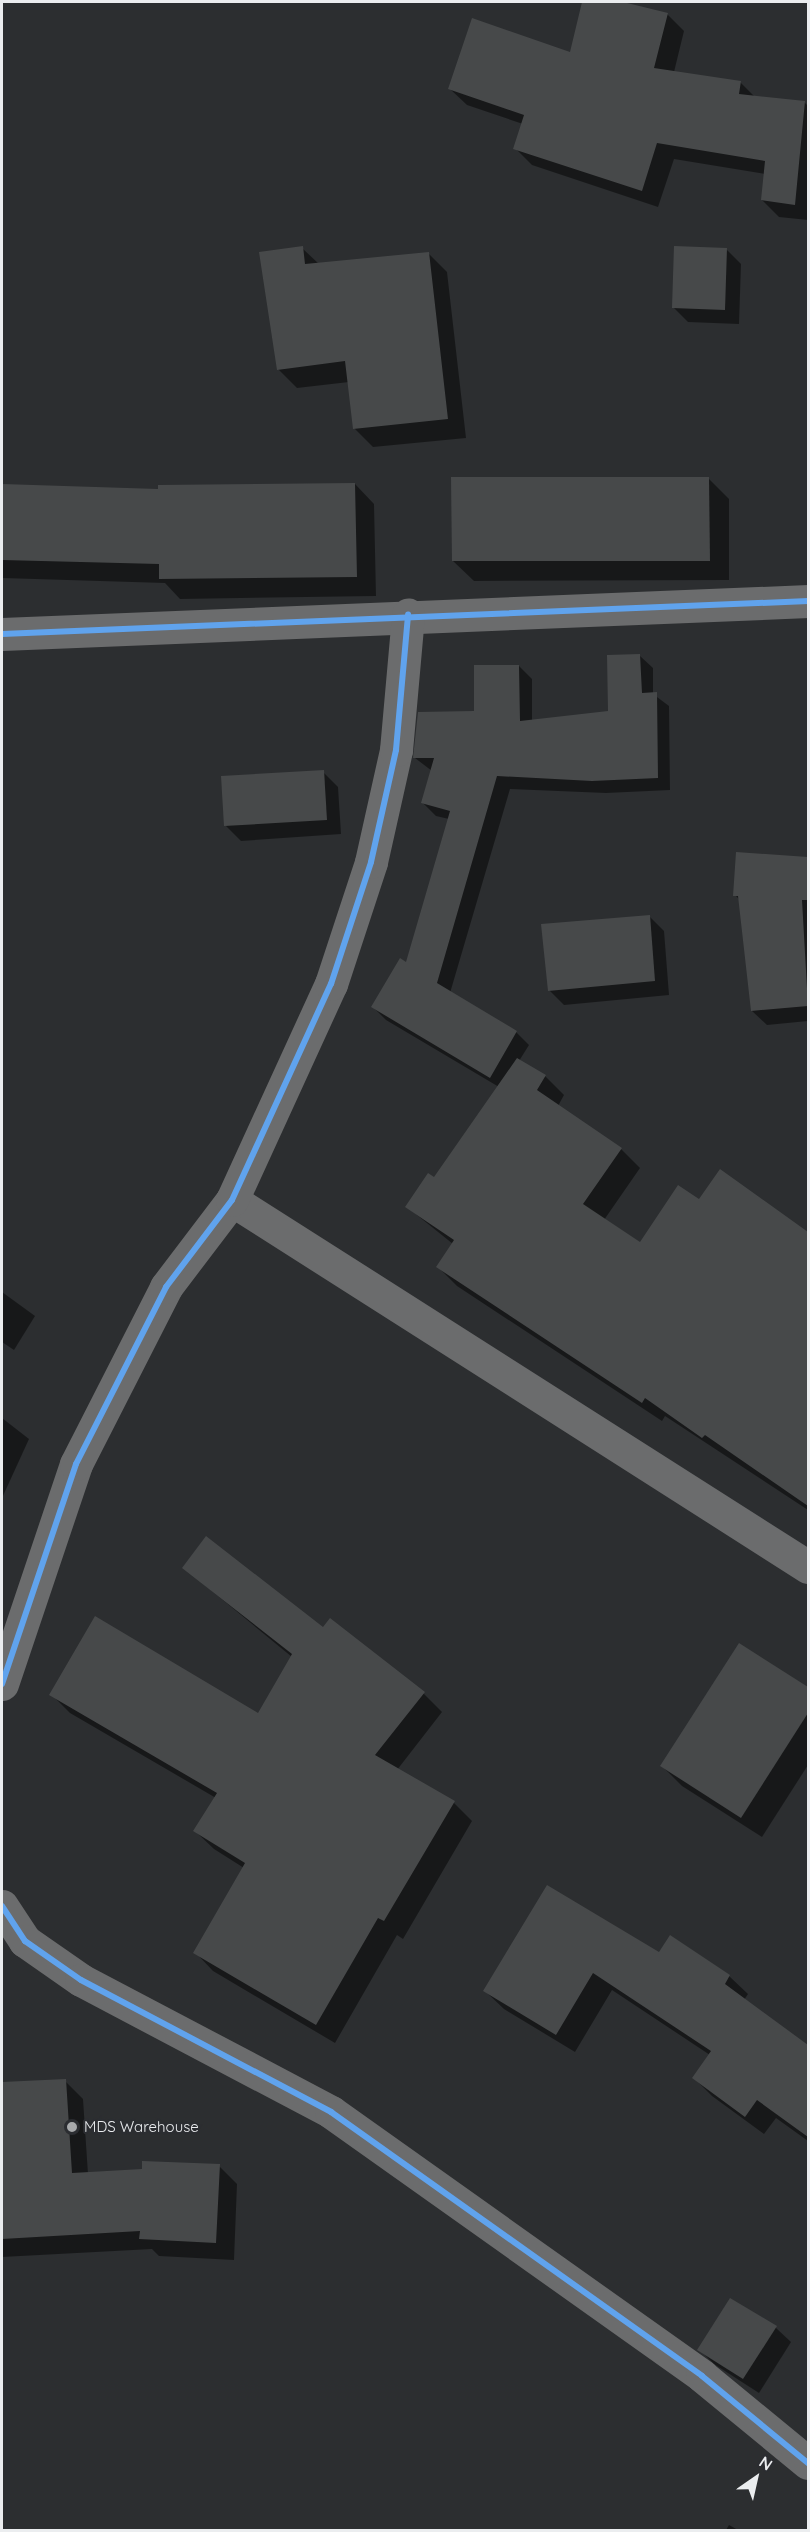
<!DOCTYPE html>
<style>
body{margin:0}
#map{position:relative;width:810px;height:2532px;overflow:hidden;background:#2c2e30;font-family:Quicksand,sans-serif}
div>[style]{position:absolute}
.shadow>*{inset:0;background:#0007}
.building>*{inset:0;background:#47494a}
.minor>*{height:33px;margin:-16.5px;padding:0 16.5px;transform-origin:16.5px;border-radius:16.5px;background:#6b6c6d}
.cycleway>*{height:6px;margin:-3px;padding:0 3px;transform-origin:3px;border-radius:3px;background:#60a3ed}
.dots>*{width:16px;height:16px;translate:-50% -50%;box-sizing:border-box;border:3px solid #2b2d31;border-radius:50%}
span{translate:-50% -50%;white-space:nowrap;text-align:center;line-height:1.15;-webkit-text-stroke:4.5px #2b2d31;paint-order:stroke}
.poi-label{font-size:15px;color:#ebedef}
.left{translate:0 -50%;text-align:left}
.frame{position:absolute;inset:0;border:3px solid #ebedef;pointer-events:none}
.north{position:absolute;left:726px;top:2448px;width:60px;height:60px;-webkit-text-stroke:4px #2b2d31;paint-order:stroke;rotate:34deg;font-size:16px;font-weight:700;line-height:24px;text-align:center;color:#ebedef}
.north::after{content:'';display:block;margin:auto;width:21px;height:27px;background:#ebedef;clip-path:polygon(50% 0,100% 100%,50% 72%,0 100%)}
</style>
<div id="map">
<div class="shadow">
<div style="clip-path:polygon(584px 2px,616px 2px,667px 14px,684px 31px,674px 72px,740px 82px,755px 97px,804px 102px,808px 106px,808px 220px,779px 217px,762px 200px,765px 174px,674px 159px,658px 207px,532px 165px,515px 148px,523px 124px,467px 105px,450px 89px,571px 54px)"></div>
<div style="clip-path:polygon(302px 248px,319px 264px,428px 253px,447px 272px,466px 438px,373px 447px,354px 428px,349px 382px,297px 388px,278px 369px)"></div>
<div style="clip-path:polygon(726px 249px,741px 264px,739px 324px,688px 322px,674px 308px)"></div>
<div style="clip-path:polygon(708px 478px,729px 499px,729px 580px,474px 581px,453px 561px)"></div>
<div style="clip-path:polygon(355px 484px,374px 504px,376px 596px,180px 599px,165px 583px,2px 578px,2px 486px,159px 491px)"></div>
<div style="clip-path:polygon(640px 656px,653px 668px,653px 694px,669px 706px,670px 790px,606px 793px,510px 789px,450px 993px,516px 1032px,529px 1045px,519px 1061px,545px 1076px,564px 1095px,558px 1106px,621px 1149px,640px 1168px,604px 1220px,640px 1245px,700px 1201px,720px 1171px,808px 1234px,808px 1510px,665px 1416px,662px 1421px,457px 1286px,438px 1267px,453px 1244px,407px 1207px,435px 1179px,499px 1087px,386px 1020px,373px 1007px,407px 964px,449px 819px,436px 816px,423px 803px,432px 771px,415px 758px,476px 712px,519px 666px,532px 679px,532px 721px,610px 713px)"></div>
<div style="clip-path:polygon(323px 772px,338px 787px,341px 834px,241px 841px,226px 826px)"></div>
<div style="clip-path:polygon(737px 854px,808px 858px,808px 1021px,767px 1025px,752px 1011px,741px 901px,735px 895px)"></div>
<div style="clip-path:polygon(649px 916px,664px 931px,669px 995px,564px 1005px,549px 990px)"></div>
<div style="clip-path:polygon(2px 1292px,35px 1316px,14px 1350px,2px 1342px)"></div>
<div style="clip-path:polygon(2px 1418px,29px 1439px,2px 1498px)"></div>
<div style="clip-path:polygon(184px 1568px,323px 1629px,424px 1694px,442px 1712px,397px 1770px,454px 1803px,472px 1821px,403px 1939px,397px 1935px,335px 2043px,213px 1971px,195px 1952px,244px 1868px,214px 1849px,195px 1831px,216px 1798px,70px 1713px,51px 1694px,259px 1715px,292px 1657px)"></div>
<div style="clip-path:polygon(740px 1645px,808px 1689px,808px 1765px,762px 1837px,682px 1786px,662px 1766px)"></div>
<div style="clip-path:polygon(670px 1937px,729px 1976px,748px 1994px,744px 2000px,808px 2046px,808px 2141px,776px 2118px,764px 2134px,712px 2096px,694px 2078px,710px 2055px,612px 1990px,575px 2052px,504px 2009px,485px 1991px,659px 1954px)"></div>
<div style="clip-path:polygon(65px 2081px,83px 2099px,88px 2174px,219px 2166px,237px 2184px,234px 2260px,159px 2256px,152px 2249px,2px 2257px,2px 2084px)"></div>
<div style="clip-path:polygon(731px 2300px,776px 2328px,791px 2342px,759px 2393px,714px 2364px,699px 2349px)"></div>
<div style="clip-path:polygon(729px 2525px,738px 2530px,726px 2530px)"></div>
</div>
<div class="building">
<div style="clip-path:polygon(582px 2px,623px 2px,668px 13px,654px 68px,741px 81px,739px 94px,805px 101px,795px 205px,761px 200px,765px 161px,657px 143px,642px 191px,513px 149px,524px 115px,448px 89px,472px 18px,570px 52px)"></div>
<div style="clip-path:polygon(303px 246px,305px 264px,429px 252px,448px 419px,353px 429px,345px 361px,277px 370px,259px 252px)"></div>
<div style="clip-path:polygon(674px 246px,727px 248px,725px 310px,672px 308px)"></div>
<div style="clip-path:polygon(451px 477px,709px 477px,710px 561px,452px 561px)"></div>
<div style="clip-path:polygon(355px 483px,357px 577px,159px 579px,159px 564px,2px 560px,2px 484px,158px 489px,158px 485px)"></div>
<div style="clip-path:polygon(640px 654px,642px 693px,657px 692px,658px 778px,592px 781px,497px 776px,437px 983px,517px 1031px,490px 1078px,371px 1007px,400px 958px,406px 962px,450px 811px,421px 803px,434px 758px,413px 758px,418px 712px,474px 711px,474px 665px,519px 665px,520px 721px,608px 711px,607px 655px)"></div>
<div style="clip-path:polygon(324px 770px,327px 820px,224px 826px,221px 776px)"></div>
<div style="clip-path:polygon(736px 852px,808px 857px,808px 900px,802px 900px,808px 1006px,751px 1011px,738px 896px,733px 896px)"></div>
<div style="clip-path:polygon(650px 915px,655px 981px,548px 991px,541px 924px)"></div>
<div style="clip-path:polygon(517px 1058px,546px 1075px,537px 1090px,622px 1148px,583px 1204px,640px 1242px,678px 1185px,699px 1199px,720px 1169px,808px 1232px,808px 1506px,705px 1435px,702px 1438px,645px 1398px,642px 1403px,436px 1267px,454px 1240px,405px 1207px,428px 1173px,434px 1177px)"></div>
<div style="clip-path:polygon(206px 1536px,323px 1627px,330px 1618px,425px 1692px,375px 1755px,455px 1801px,384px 1921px,378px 1918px,316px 2025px,193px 1953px,245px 1863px,193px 1831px,217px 1793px,49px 1695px,95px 1616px,258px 1713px,292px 1654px,182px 1568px)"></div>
<div style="clip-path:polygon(739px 1643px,808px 1687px,808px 1713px,741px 1818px,660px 1766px)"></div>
<div style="clip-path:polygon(547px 1885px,659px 1952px,670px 1935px,730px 1975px,725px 1984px,808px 2045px,808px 2137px,757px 2100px,745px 2117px,692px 2078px,711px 2051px,593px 1973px,556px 2035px,483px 1991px)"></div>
<div style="clip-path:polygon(66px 2079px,72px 2173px,142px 2169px,142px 2161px,220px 2164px,216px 2243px,139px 2239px,140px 2231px,2px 2239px,2px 2082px)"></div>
<div style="clip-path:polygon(730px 2298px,777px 2326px,743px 2379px,697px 2350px)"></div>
</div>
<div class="minor">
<div style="left:2px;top:634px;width:807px;rotate:-2.34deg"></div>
<div style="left:232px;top:1200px;width:683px;rotate:32.5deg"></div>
<div style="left:2px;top:1684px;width:232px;rotate:-71.4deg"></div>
<div style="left:76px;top:1464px;width:199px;rotate:-63deg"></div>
<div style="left:166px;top:1287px;width:109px;rotate:-52.8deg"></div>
<div style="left:232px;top:1200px;width:238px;rotate:-65.4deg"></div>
<div style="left:331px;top:984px;width:128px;rotate:-71.8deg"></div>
<div style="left:371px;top:862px;width:115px;rotate:-77.4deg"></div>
<div style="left:396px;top:750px;width:136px;rotate:-84.9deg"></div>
<div style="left:2px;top:1906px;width:42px;rotate:56.7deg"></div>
<div style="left:25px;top:1941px;width:68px;rotate:34.9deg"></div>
<div style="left:81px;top:1980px;width:283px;rotate:27.8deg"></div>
<div style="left:331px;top:2112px;width:455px;rotate:35.4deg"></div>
<div style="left:702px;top:2376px;width:137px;rotate:39.4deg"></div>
</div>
<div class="cycleway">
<div style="left:2px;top:634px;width:807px;rotate:-2.34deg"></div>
<div style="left:2px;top:1684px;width:232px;rotate:-71.4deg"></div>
<div style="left:76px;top:1464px;width:199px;rotate:-63deg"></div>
<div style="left:166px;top:1287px;width:109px;rotate:-52.8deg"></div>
<div style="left:232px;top:1200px;width:238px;rotate:-65.4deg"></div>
<div style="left:331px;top:984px;width:128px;rotate:-71.8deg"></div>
<div style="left:371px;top:862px;width:115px;rotate:-77.4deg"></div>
<div style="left:396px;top:750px;width:136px;rotate:-84.9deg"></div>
<div style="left:2px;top:1906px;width:42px;rotate:56.7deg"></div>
<div style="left:25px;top:1941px;width:68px;rotate:34.9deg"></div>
<div style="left:81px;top:1980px;width:283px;rotate:27.8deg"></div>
<div style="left:331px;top:2112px;width:455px;rotate:35.4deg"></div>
<div style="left:702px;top:2376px;width:137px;rotate:39.4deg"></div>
</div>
<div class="dots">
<div style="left:72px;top:2127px;background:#a8aaac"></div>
</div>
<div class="poi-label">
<span class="left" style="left:84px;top:2127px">MDS Warehouse</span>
</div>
<div class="frame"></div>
<div class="north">N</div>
</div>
